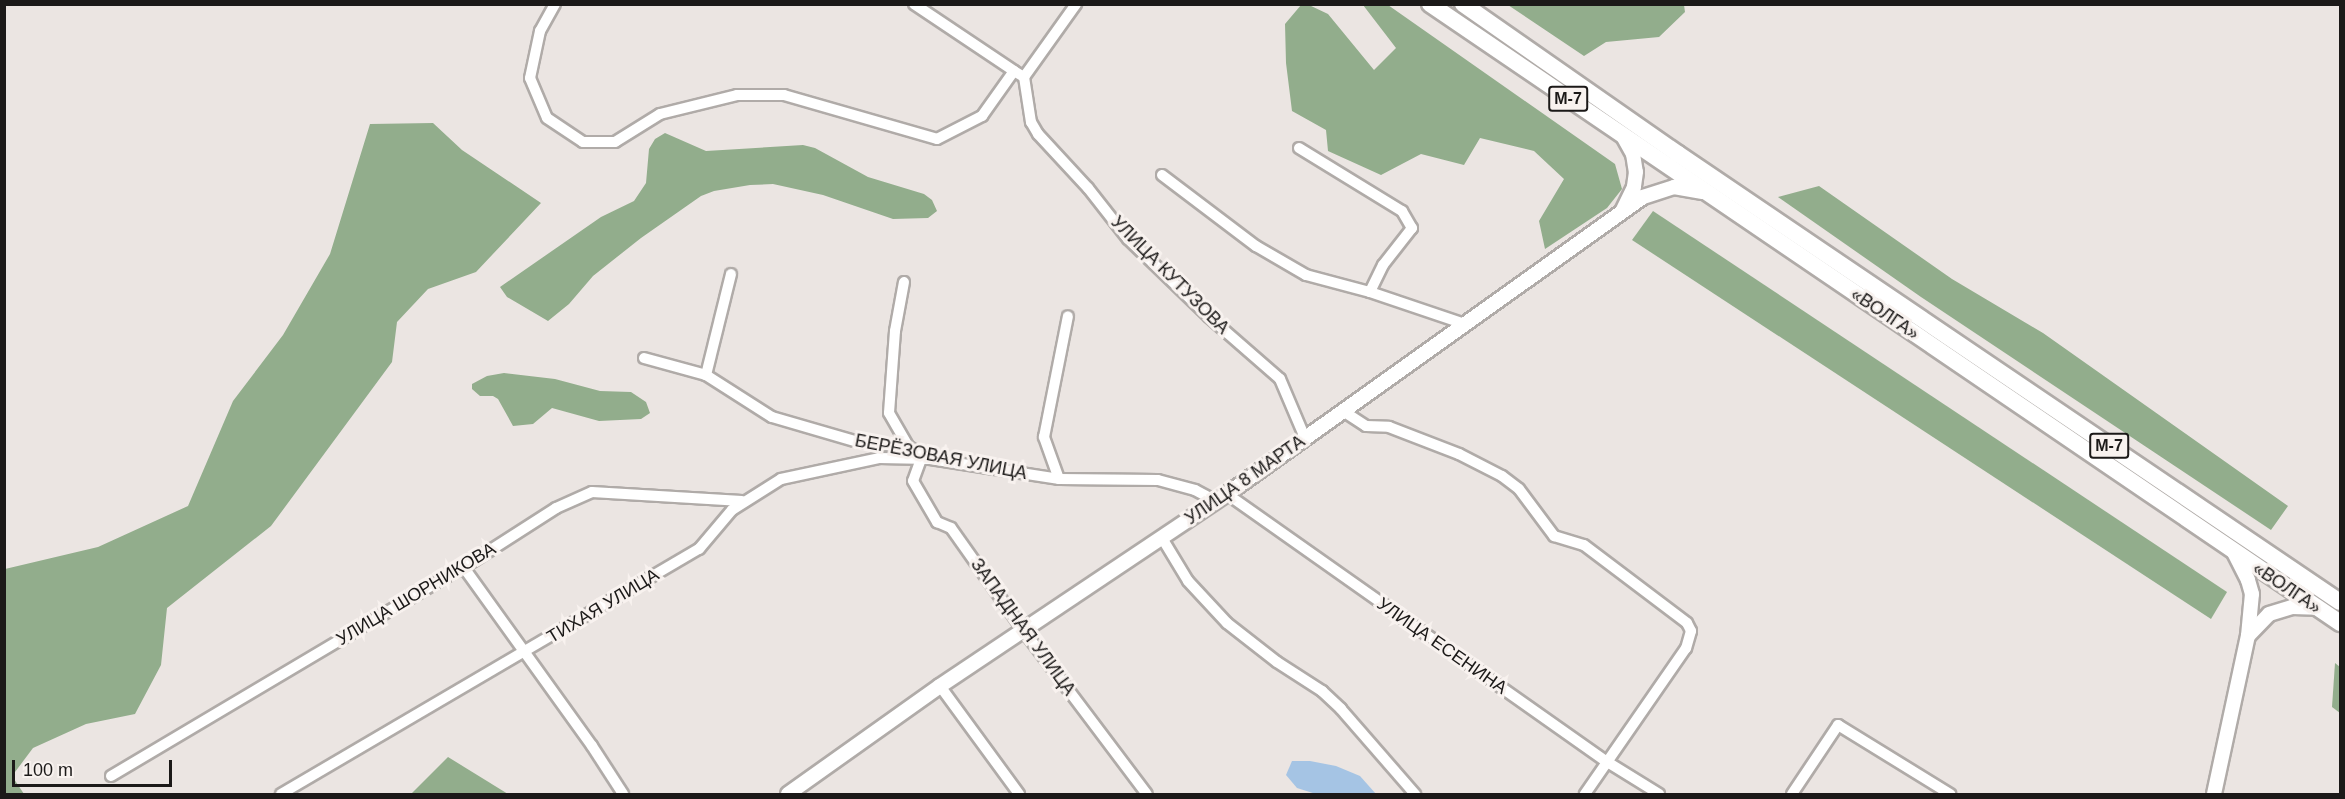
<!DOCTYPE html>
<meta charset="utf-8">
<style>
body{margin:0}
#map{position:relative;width:2345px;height:799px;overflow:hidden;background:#ebe5e2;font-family:Helvetica,sans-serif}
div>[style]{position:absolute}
.forest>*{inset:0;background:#92ad8c}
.water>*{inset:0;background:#a5c4e4}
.roads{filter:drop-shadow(2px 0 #b0aba8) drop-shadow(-2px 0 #b0aba8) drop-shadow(0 2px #b0aba8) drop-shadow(0 -2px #b0aba8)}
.minor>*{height:10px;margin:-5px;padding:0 5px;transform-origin:5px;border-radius:5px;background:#fff}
.major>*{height:14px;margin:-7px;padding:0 7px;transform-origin:7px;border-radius:7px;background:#fff}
.highway>*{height:16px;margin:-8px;padding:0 8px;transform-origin:8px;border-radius:8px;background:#fff}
span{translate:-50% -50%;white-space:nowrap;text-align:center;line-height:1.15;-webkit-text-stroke:6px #f8f2ef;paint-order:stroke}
.shield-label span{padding:2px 4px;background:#f8f2ef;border:2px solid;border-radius:4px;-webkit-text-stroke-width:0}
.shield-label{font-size:16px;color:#1b1918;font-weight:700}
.street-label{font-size:18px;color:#1b1918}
.frame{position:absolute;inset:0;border:6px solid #1b1918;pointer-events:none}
.scale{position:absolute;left:12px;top:760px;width:160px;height:27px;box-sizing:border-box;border:3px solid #1b1918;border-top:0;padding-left:8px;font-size:18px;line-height:21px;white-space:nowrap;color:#1b1918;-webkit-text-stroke:4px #f8f2ef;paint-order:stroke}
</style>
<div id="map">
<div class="forest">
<div style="clip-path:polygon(1301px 5px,1309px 5px,1328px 14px,1374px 70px,1396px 48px,1363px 5px,1388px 5px,1615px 164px,1622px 189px,1607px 208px,1545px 249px,1539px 221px,1564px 179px,1534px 151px,1480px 138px,1464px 165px,1421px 154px,1381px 175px,1328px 151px,1326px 130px,1292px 111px,1286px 63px,1285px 24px)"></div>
<div style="clip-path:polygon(1684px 5px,1685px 12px,1659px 37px,1606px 42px,1584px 56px,1508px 5px)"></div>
<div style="clip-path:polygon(433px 123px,462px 150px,541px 203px,476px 272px,428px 289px,397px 322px,392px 362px,271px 526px,167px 608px,161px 665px,135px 714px,86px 724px,33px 748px,12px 776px,24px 794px,5px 794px,5px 569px,98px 547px,188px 506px,233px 401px,283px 335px,330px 254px,370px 124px)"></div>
<div style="clip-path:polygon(665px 133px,706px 151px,803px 145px,815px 148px,868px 177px,924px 194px,932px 200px,937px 211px,928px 218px,893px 219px,823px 195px,773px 184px,750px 185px,714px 191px,701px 196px,641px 238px,593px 276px,569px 304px,548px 321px,507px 297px,500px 287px,601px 217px,634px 201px,646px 183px,649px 149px,655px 139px)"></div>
<div style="clip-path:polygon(1819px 186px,1952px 279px,2043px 333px,2288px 506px,2271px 530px,1921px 297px,1778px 197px)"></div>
<div style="clip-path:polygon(1653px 211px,2227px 592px,2211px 619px,1632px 240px)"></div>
<div style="clip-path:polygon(504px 373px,555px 379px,600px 391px,631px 392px,646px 402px,650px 413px,641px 419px,599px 421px,552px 408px,533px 424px,513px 426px,498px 399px,493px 396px,480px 396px,472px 389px,472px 384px,487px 376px)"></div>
<div style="clip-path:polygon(2335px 663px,2340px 667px,2340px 713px,2332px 707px)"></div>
<div style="clip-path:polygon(448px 757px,508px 794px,411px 794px)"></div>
</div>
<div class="water">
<div style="clip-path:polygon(1292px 761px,1310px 761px,1336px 766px,1360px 776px,1376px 794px,1316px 794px,1297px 788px,1286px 775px)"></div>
</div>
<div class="roads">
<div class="minor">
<div style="left:555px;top:4px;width:31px;rotate:119deg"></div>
<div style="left:540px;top:31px;width:48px;rotate:102deg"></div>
<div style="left:530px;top:78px;width:43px;rotate:67deg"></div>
<div style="left:547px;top:118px;width:43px;rotate:33.7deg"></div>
<div style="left:583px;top:142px;width:32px"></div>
<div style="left:615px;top:142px;width:53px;rotate:-31.9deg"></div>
<div style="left:660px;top:114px;width:79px;rotate:-13.9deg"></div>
<div style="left:737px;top:95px;width:47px"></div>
<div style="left:784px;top:95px;width:159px;rotate:16deg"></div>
<div style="left:937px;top:139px;width:51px;rotate:-27.1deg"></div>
<div style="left:982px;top:116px;width:55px;rotate:-54.6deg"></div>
<div style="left:1014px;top:71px;width:12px;rotate:31deg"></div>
<div style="left:1024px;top:77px;width:90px;rotate:-54.5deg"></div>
<div style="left:914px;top:4px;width:120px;rotate:33.8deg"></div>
<div style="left:1024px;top:77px;width:46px;rotate:81.2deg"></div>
<div style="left:1031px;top:122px;width:14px;rotate:60deg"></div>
<div style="left:1038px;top:134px;width:74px;rotate:47.2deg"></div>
<div style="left:1088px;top:188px;width:65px;rotate:51.9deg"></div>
<div style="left:1128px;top:239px;width:112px;rotate:43.9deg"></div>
<div style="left:1209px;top:317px;width:94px;rotate:41.1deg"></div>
<div style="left:1280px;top:379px;width:64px;rotate:67deg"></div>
<div style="left:1299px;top:148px;width:121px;rotate:31.5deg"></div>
<div style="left:1402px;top:211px;width:20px;rotate:60deg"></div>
<div style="left:1412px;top:228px;width:47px;rotate:128.1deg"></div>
<div style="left:1383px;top:265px;width:30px;rotate:116deg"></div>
<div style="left:1370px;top:292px;width:100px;rotate:18.6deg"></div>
<div style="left:1162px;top:175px;width:118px;rotate:37.1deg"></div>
<div style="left:1256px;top:246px;width:58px;rotate:30.1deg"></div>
<div style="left:1306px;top:275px;width:66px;rotate:14.9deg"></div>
<div style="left:904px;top:282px;width:50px;rotate:100.4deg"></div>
<div style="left:895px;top:331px;width:82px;rotate:94.2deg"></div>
<div style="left:889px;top:413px;width:39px;rotate:60deg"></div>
<div style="left:644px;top:358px;width:64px;rotate:15.3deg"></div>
<div style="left:706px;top:375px;width:78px;rotate:32.5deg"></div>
<div style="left:772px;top:417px;width:90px;rotate:16.2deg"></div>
<div style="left:858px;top:442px;width:51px;rotate:5.6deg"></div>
<div style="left:909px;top:447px;width:24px;rotate:30deg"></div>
<div style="left:930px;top:459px;width:131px;rotate:8.8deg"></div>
<div style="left:1059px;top:479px;width:99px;rotate:0.6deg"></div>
<div style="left:1158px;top:480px;width:38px;rotate:15deg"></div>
<div style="left:1195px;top:490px;width:24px;rotate:28deg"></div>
<div style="left:706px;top:375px;width:104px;rotate:-76.1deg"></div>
<div style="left:1343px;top:411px;width:27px;rotate:33deg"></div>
<div style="left:1366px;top:426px;width:23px;rotate:2deg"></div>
<div style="left:1389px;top:427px;width:75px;rotate:21.1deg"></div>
<div style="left:1459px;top:454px;width:48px;rotate:27.1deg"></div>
<div style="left:1502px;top:476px;width:21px;rotate:37deg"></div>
<div style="left:1519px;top:489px;width:59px;rotate:53.3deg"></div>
<div style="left:1554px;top:536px;width:31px;rotate:17deg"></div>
<div style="left:1584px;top:545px;width:129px;rotate:37.1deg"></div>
<div style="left:1687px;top:623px;width:9px;rotate:63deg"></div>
<div style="left:1691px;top:631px;width:18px;rotate:106deg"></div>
<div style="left:1686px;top:648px;width:178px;rotate:124.7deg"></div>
<div style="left:921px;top:459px;width:23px;rotate:110deg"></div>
<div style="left:913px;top:481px;width:48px;rotate:59.7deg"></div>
<div style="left:937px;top:522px;width:15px;rotate:23deg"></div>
<div style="left:951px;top:528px;width:126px;rotate:54.7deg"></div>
<div style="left:1024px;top:631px;width:204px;rotate:53deg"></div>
<div style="left:1059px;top:479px;width:45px;rotate:-109.7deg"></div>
<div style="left:1044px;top:437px;width:123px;rotate:-78.8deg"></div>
<div style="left:1227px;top:494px;width:467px;rotate:35.2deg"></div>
<div style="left:1609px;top:763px;width:59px;rotate:31.8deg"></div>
<div style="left:1162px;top:538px;width:50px;rotate:58.8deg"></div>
<div style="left:1188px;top:581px;width:57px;rotate:47.1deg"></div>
<div style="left:1227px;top:623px;width:63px;rotate:38deg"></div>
<div style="left:1277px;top:662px;width:54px;rotate:32.8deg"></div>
<div style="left:1322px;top:691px;width:26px;rotate:43deg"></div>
<div style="left:1341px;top:709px;width:113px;rotate:49deg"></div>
<div style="left:462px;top:565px;width:223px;rotate:54.3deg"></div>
<div style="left:592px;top:746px;width:57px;rotate:57.1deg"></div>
<div style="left:940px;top:686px;width:134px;rotate:53.8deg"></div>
<div style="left:111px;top:776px;width:420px;rotate:-30.7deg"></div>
<div style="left:472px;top:562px;width:100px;rotate:-32.7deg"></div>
<div style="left:556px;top:508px;width:39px;rotate:-24deg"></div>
<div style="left:592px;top:492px;width:150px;rotate:3.4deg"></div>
<div style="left:281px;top:794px;width:485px;rotate:-30.4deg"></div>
<div style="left:699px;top:549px;width:51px;rotate:-49.8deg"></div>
<div style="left:732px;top:510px;width:58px;rotate:-32.3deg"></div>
<div style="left:781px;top:479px;width:100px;rotate:-12.1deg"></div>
<div style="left:879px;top:458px;width:51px;rotate:1.1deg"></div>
<div style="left:1792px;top:794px;width:83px;rotate:-56.3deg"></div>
<div style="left:1838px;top:725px;width:132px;rotate:31.6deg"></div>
</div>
<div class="major">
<div style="left:1623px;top:136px;width:21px;rotate:61deg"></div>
<div style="left:1633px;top:154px;width:18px;rotate:81deg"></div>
<div style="left:1636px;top:172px;width:15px;rotate:98deg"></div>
<div style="left:1634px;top:187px;width:25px;rotate:116deg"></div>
<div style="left:2248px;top:636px;width:30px;rotate:-46deg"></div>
<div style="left:2269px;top:614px;width:24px;rotate:-17deg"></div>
<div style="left:2292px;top:607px;width:25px;rotate:2deg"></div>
<div style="left:788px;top:794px;width:186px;rotate:-35.4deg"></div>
<div style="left:940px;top:686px;width:345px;rotate:-33.8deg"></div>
<div style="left:1227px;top:494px;width:511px;rotate:-35.52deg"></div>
<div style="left:1643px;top:197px;width:33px;rotate:-18deg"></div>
<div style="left:1674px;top:187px;width:29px;rotate:10deg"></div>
<div style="left:2214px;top:794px;width:162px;rotate:-77.9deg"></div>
<div style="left:2248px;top:636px;width:42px;rotate:-84.6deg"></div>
<div style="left:2252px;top:594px;width:15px;rotate:-106deg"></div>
<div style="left:2248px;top:580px;width:31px;rotate:-117deg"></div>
</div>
<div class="highway">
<div style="left:1430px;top:4px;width:1101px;rotate:34.22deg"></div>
<div style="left:1463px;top:4px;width:262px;rotate:34.9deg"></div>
<div style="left:1678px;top:154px;width:799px;rotate:34.09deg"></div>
</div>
</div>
<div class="shield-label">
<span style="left:1568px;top:99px">М-7</span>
<span style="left:2109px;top:446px">М-7</span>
</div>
<div class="street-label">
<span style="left:1170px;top:275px;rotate:45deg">УЛИЦА КУТУЗОВА</span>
<span style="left:1885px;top:314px;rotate:34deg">«ВОЛГА»</span>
<span style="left:941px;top:457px;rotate:11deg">БЕРЁЗОВАЯ УЛИЦА</span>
<span style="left:1245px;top:480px;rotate:-35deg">УЛИЦА 8 МАРТА</span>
<span style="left:2287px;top:588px;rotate:34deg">«ВОЛГА»</span>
<span style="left:416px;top:594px;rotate:-31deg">УЛИЦА ШОРНИКОВА</span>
<span style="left:603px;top:606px;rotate:-31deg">ТИХАЯ УЛИЦА</span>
<span style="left:1023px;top:627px;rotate:54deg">ЗАПАДНАЯ УЛИЦА</span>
<span style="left:1442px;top:646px;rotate:35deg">УЛИЦА ЕСЕНИНА</span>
</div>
<div class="frame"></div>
<div class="scale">100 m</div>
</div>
